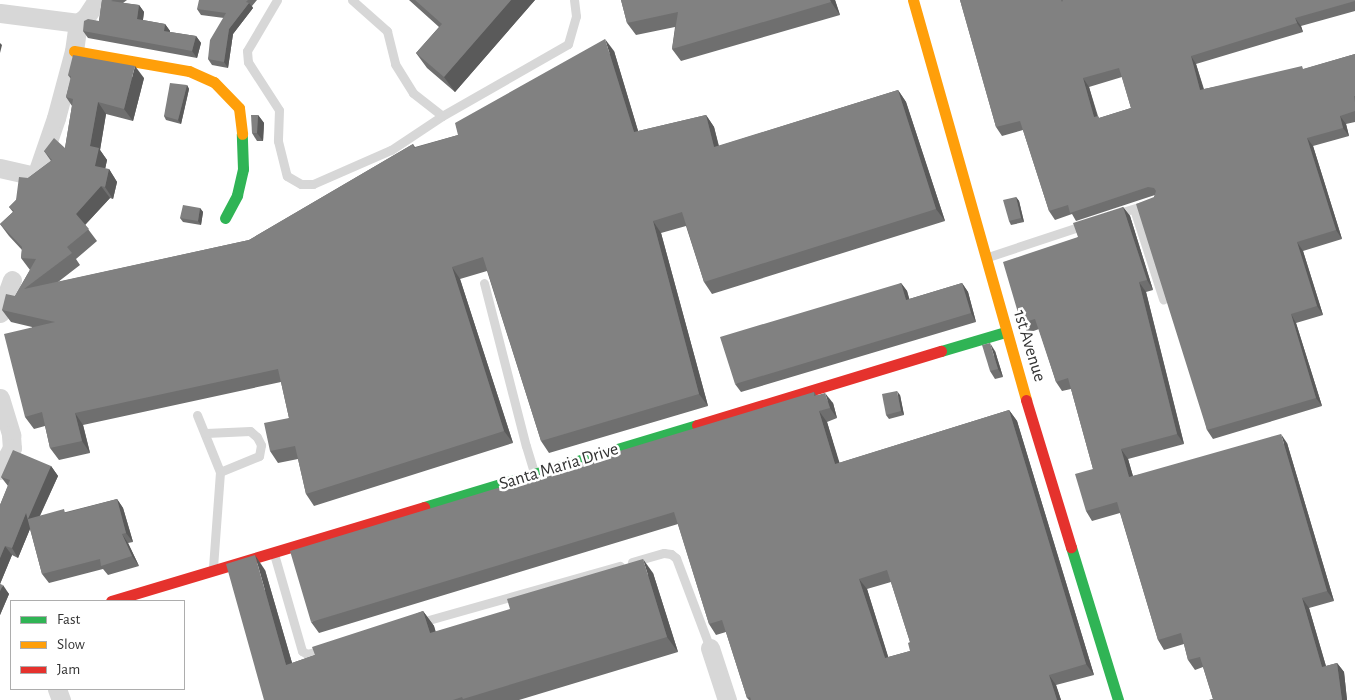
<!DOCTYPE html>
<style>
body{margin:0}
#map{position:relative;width:1355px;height:700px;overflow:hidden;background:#fff;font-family:"Alegreya Sans",sans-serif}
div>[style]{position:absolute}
.lane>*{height:9px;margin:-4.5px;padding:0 4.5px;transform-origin:4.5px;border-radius:4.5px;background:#d7d7d7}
.street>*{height:19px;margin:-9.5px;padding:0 9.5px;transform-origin:9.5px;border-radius:9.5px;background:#d7d7d7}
.fast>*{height:11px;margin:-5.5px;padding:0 5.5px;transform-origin:5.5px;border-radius:5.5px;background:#30b455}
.slow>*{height:11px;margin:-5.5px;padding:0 5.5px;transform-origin:5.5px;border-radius:5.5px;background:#ff9f0a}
.jam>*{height:11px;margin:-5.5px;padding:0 5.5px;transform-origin:5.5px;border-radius:5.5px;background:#e5322d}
.wall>*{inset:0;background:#6f6f6f}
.shaded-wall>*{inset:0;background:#5a5a5a}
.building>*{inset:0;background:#818181}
span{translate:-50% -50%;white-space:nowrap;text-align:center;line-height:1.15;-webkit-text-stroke:5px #fff;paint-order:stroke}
.street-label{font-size:18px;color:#333}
.legend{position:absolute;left:10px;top:600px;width:175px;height:90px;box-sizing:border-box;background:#fff;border:1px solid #adadad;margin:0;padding:6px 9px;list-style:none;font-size:15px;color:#333}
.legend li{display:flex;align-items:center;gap:10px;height:25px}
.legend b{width:25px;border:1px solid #adadad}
</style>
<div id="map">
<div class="lane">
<div style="left:277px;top:0;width:59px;rotate:120.5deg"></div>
<div style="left:247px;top:51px;width:11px;rotate:85deg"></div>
<div style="left:248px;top:62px;width:57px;rotate:57.1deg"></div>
<div style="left:279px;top:110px;width:31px;rotate:92deg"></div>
<div style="left:278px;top:141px;width:36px;rotate:76deg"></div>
<div style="left:287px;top:176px;width:16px;rotate:30deg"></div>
<div style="left:301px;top:184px;width:12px"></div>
<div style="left:313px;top:184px;width:85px;rotate:-23.6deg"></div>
<div style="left:391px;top:150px;width:61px;rotate:-33.7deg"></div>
<div style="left:352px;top:0;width:47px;rotate:41.5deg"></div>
<div style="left:387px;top:31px;width:34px;rotate:76deg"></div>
<div style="left:395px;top:64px;width:34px;rotate:58deg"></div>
<div style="left:413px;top:93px;width:37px;rotate:38deg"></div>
<div style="left:442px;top:116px;width:145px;rotate:-29.7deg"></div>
<div style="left:568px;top:44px;width:29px;rotate:-74deg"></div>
<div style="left:576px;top:16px;width:16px;rotate:-97deg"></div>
<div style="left:1134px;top:209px;width:95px;rotate:72.1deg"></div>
<div style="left:1116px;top:214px;width:34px;rotate:-17deg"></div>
<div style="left:988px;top:257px;width:104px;rotate:-18.4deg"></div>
<div style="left:484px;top:283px;width:168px;rotate:75.6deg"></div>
<div style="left:526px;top:446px;width:27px;rotate:73deg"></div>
<div style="left:197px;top:415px;width:61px;rotate:68deg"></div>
<div style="left:220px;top:472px;width:95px;rotate:94.2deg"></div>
<div style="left:206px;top:433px;width:44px;rotate:-2.6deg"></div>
<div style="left:250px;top:431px;width:9px;rotate:41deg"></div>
<div style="left:257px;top:437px;width:9px;rotate:63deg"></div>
<div style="left:261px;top:445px;width:11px;rotate:100deg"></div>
<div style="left:259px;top:456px;width:42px;rotate:157.7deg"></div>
<div style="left:274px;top:554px;width:101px;rotate:73.9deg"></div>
<div style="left:302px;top:651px;width:6px;rotate:31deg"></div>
<div style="left:307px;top:654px;width:17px;rotate:-13deg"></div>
<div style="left:632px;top:562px;width:33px;rotate:-16deg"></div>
<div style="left:664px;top:553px;width:7px;rotate:8deg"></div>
<div style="left:671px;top:554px;width:6px;rotate:39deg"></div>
<div style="left:676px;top:558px;width:96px;rotate:69.3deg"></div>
<div style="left:418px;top:623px;width:210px;rotate:-15.8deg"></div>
</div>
<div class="street">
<div style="left:0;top:13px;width:79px;rotate:7.3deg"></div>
<div style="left:78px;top:23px;width:10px;rotate:-37deg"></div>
<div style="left:86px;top:17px;width:20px;rotate:-57deg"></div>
<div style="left:0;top:168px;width:37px;rotate:13deg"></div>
<div style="left:36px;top:176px;width:61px;rotate:-71deg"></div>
<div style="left:56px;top:118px;width:69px;rotate:-75deg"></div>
<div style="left:74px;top:51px;width:28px;rotate:-82deg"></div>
<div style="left:0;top:313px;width:35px;rotate:-70deg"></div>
<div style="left:0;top:398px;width:39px;rotate:73deg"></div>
<div style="left:11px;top:435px;width:13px;rotate:86deg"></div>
<div style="left:12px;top:448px;width:25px;rotate:119deg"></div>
<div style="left:710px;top:648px;width:55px;rotate:71.9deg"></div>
<div style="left:57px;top:689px;width:12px;rotate:70deg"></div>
</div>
<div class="fast">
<div style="left:225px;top:218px;width:26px;rotate:-62deg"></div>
<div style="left:237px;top:195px;width:27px;rotate:-77deg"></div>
<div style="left:243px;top:169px;width:35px;rotate:-92deg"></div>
<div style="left:941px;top:351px;width:67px;rotate:-16.5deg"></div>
<div style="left:424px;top:507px;width:285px;rotate:-16.7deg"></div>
<div style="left:1071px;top:547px;width:160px;rotate:72.9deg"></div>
</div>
<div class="slow">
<div style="left:913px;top:0;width:416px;rotate:74.2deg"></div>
<div style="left:74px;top:51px;width:117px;rotate:9.9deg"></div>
<div style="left:189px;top:71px;width:27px;rotate:24deg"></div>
<div style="left:214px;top:82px;width:36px;rotate:46deg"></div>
<div style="left:239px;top:108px;width:26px;rotate:83deg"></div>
</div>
<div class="jam">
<div style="left:1026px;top:400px;width:154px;rotate:73deg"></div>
<div style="left:697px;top:425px;width:255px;rotate:-16.9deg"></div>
<div style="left:111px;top:601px;width:327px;rotate:-16.7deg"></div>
</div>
<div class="wall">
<div style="clip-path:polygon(102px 0,127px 0,123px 3px,139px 5px,144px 12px,143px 20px,165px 24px,170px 31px,170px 32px,196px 36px,201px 43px,197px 58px,88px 38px,83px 31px,99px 21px)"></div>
<div style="clip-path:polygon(234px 0,257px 0,252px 6px,253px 8px,233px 34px,228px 68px,212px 65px,208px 59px,224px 18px,201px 15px,197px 9px,235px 1px)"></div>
<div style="clip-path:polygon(409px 0,535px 0,455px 92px,427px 68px,416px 53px,439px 27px)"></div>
<div style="clip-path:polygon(621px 0,835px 0,840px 15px,681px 61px,672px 49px,675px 27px,636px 35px,627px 23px)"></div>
<div style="clip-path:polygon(evenodd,960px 0,1355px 0,1355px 11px,1301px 26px,1303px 32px,1196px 64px,1204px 89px,1304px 69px,1355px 54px,1355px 122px,1346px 124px,1349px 136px,1313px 146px,1342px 239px,1303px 251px,1323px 315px,1296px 323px,1322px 406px,1213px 439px,1207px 430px,1154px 197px,1155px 195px,1076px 221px,1072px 214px,1055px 220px,1049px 211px,1023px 130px,1002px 136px,996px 127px,960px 0,1122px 77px,1131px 108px,1099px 118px,1098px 116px,1089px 87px,1122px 77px)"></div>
<div style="clip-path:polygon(614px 51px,638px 131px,706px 115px,714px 127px,719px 146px,898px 90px,906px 102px,945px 221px,712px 294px,704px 282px,686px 226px,661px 233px,708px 406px,549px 453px,541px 441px,487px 271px,460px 279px,513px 443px,314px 506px,306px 494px,298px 459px,278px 463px,270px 451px,289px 418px,281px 382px,83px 425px,90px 453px,59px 460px,50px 448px,45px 426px,34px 429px,25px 417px,32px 327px,11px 322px,2px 310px,15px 296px,30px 270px,21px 258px,22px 250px,9px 236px,0 224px,13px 212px,9px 207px,16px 200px,28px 178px,51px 161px,44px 151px,65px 148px,72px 106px,66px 97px,71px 79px,68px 75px,144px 78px,133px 121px,106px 114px,100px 150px,107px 160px,105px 169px,109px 169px,117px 182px,113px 199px,110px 198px,85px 225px,97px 241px,76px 259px,80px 265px,58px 282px,249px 240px,413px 144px,415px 147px,458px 135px)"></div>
<div style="clip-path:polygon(187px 85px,189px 89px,181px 124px,166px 120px,164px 116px)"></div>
<div style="clip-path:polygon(258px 115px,264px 123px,263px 141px,257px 141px,252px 133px)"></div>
<div style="clip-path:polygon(1016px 197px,1019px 201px,1024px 222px,1011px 225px,1009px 221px)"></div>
<div style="clip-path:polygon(1123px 207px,1130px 216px,1153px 290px,1146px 292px,1184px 444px,1128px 459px,1133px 476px,1287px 443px,1334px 601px,1309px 608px,1326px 666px,1337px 663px,1344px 672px,1347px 700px,1209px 700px,1213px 699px,1203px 667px,1195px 670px,1188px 660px,1184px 644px,1164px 650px,1158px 640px,1120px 513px,1092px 521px,1086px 511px,1093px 469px,1071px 389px,1062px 391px,1056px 382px,1039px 329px,1028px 333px,1021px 323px,1078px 237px)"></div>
<div style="clip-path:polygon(200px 208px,203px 212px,201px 225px,183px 222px,180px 218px)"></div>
<div style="clip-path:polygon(901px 283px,907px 291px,909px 299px,962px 283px,968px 292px,976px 322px,741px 392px,735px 384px)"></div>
<div style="clip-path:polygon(995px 351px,1003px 377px,995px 379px,990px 371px)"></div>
<div style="clip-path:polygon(evenodd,814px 392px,816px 395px,833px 403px,837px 418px,827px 422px,839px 463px,1009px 410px,1017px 421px,1094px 675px,1056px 685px,1061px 700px,749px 700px,747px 698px,726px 632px,716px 635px,709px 624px,678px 524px,319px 633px,311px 622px,814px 392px,891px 582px,910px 642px,910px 651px,888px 657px,867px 589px,891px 582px)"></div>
<div style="clip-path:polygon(900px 395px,904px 415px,889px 419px,886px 415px)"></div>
<div style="clip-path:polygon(51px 466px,58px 476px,40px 516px,66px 512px,117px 499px,123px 508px,133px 542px,128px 543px,139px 566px,108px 575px,103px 569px,49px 583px,42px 574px,30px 529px,18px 558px,12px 555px,0 584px,9px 594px,0 615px,0 505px,8px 486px,1px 477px)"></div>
<div style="clip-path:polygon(265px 570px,292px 663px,315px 655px,423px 611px,434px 626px,435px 632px,653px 573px,678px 652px,519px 700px,264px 700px)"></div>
</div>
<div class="shaded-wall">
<div style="clip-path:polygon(511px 0,535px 0,455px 92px,444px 77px)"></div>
<div style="clip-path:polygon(830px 0,835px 0,840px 15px,831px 2px)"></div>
<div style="clip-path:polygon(249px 3px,253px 8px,233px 34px,228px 68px,224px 62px,229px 29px)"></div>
<div style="clip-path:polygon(139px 5px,144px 12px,142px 26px,137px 19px)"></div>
<div style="clip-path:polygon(1295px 18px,1301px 26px,1303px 32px,1297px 23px)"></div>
<div style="clip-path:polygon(165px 24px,170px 31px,169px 38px,164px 31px)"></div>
<div style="clip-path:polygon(196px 36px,201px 43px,197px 58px,192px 51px)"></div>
<div style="clip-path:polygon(605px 39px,614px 51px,642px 144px,634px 132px)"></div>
<div style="clip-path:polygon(0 43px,2px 45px,0 53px)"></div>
<div style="clip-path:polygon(1191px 56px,1196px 64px,1206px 98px,1200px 90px)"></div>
<div style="clip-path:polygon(135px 66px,144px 78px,133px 121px,124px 109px)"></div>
<div style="clip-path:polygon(1083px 78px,1089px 87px,1100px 126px,1094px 117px)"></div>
<div style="clip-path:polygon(187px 85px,189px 89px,181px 124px,178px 120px)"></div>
<div style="clip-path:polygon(898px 90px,906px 102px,945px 221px,936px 209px)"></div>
<div style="clip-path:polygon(98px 102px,106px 114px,100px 150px,107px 160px,103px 179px,95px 166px,90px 146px)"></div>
<div style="clip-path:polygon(258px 115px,264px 123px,263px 141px,257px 133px)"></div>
<div style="clip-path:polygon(706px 115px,714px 127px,722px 160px,714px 147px)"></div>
<div style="clip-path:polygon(1340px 116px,1346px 124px,1349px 136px,1343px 128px)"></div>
<div style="clip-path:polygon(1307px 138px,1313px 146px,1342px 239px,1336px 230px)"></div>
<div style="clip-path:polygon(109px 169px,117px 182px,113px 199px,105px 187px)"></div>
<div style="clip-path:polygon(101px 186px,110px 198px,84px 226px,76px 214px)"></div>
<div style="clip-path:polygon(1016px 197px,1019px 201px,1024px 222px,1021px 218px)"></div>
<div style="clip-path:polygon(1123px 207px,1130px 216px,1153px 290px,1147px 280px)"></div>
<div style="clip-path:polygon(200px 208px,203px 212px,201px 225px,198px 221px)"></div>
<div style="clip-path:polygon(653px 221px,661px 233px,708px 406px,699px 394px)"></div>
<div style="clip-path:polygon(1297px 242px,1303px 251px,1323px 315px,1317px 306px)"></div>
<div style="clip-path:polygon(452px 267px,460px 279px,513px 443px,504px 431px)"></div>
<div style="clip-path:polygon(1139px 282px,1146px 292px,1184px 444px,1177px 434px)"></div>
<div style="clip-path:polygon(901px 283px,907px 291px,912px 308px,906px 300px)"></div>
<div style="clip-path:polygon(962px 283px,968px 292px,976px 322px,971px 313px)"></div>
<div style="clip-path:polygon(1291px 314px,1296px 323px,1322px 406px,1316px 398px)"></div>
<div style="clip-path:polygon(990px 343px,995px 351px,1003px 377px,998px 369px)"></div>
<div style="clip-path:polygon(897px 391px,900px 395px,904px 415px,901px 411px)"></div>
<div style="clip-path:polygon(825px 393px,833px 403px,837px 418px,830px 408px)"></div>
<div style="clip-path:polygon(1009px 410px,1017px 421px,1094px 675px,1086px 664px)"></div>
<div style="clip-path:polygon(819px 411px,827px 422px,843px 474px,835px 464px)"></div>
<div style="clip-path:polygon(75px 413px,83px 425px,90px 453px,82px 441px)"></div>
<div style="clip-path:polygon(1281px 434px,1287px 443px,1334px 601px,1327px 591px)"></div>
<div style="clip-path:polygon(1121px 449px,1128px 459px,1136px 487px,1129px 477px)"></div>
<div style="clip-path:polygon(51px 466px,58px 476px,34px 528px,32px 524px,18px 558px,12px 548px,26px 513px)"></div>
<div style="clip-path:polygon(117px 499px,123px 508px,133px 542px,126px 533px)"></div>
<div style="clip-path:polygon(122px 534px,128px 543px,139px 566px,132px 556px)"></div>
<div style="clip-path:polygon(5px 546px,12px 555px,0 584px,0 558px)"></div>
<div style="clip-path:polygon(255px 555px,265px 570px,297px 680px,286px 665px)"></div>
<div style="clip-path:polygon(643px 559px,653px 573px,678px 652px,667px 637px)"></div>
<div style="clip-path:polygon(859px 579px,867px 589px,892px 669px,885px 658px)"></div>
<div style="clip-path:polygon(3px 585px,9px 594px,0 615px,0 591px)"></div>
<div style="clip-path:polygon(1302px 598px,1309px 608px,1329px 677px,1322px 667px)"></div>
<div style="clip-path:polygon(423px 611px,434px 626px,441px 648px,430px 633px)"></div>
<div style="clip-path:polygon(1337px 663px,1344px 672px,1347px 700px,1342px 700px)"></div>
<div style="clip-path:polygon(1049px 675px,1056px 685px,1061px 700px,1057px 700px)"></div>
</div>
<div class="building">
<div style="clip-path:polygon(102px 0,113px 0,111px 1px,139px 5px,137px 19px,165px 24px,164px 31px,196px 36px,192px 51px,83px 31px,84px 21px,88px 19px,99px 21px)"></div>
<div style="clip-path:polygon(199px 0,248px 0,246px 2px,249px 3px,229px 29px,224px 62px,208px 59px,210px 40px,226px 13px,197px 9px)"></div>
<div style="clip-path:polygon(415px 0,511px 0,444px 77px,416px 53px,442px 24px)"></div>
<div style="clip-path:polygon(621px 0,830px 0,831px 2px,672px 49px,678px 12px,627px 23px)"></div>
<div style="clip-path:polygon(evenodd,960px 0,1061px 0,1062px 2px,1063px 0,1355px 0,1355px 1px,1295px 18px,1297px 23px,1191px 56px,1200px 90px,1302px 66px,1303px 69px,1355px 54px,1355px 96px,1354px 96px,1355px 102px,1355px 111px,1340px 116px,1343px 128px,1307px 138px,1336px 230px,1297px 242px,1317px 306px,1291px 314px,1316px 398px,1207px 430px,1136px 204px,1154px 197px,1156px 191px,1154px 188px,1148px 187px,1070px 213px,1068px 205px,1049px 211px,1020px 121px,996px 127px,960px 0,1119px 68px,1131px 108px,1099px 118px,1098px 116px,1094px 117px,1083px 78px,1119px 68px)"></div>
<div style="clip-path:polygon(605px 39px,634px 132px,706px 115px,714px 147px,898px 90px,936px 209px,704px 282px,682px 212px,653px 221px,699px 394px,541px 441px,483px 257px,452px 267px,504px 431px,306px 494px,295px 446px,270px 451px,264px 423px,289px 418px,278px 369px,75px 413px,82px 441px,50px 448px,42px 412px,25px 417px,4px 334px,55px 322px,2px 310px,6px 294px,15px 296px,36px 259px,21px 258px,22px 247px,0 224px,14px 211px,9px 207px,16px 200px,19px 177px,28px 178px,52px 160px,44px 151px,54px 138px,65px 148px,73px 99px,66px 97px,71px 76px,68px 75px,73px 55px,135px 66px,124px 109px,98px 102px,90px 146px,99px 148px,95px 166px,109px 169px,105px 187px,101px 186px,76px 214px,89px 229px,67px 247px,72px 253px,24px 289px,249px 240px,413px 144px,414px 148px,458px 135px,455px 123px)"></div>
<div style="clip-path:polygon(170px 83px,187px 85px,178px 120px,164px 116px)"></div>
<div style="clip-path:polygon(251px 115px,258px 115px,257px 133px,252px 133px)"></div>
<div style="clip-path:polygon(1016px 197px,1021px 218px,1009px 221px,1003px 200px)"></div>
<div style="clip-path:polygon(183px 205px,200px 208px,198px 221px,180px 218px)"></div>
<div style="clip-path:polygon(1123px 207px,1147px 280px,1139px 282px,1177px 434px,1121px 449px,1129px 477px,1281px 434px,1327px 591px,1302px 598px,1322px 667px,1337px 663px,1342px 700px,1209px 700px,1213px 699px,1200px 657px,1188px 660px,1181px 633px,1158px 640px,1117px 502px,1086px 511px,1075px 474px,1093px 469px,1068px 378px,1056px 382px,1035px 319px,1021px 323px,1003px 262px,1078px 237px,1073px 223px)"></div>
<div style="clip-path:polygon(901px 283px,906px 300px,962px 283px,971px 313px,735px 384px,720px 337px)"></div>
<div style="clip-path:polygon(990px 343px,998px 369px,990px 371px,982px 345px)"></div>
<div style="clip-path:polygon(897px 391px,901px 411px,886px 415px,882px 394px)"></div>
<div style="clip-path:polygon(evenodd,814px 392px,814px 396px,825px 393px,830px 408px,819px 411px,835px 464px,1009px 410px,1086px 664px,1049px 675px,1057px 700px,751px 700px,750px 697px,747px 698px,722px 620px,709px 624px,674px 512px,311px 622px,290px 551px,814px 392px,887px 570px,910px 642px,908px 643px,910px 651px,885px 658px,859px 579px,887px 570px)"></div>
<div style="clip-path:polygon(13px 450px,51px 466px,28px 519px,64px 509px,65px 513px,117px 499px,126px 533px,122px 534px,132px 556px,101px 566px,100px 559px,42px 574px,26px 513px,12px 548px,5px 546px,0 558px,0 505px,10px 480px,1px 477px)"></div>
<div style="clip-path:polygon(255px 555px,286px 665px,315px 655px,312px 647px,423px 611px,430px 633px,510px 609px,507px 599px,643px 559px,667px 637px,463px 699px,462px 697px,453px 700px,264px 700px,226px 564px)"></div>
<div style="clip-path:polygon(0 584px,3px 585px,0 591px)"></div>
</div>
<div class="street-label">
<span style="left:1029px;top:346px;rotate:73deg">1st Avenue</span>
<span style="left:559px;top:467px;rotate:-17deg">Santa Maria Drive</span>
</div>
<ul class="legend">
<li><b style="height:6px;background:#30b455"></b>Fast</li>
<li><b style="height:6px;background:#ff9f0a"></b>Slow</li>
<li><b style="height:6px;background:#e5322d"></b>Jam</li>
</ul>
</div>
